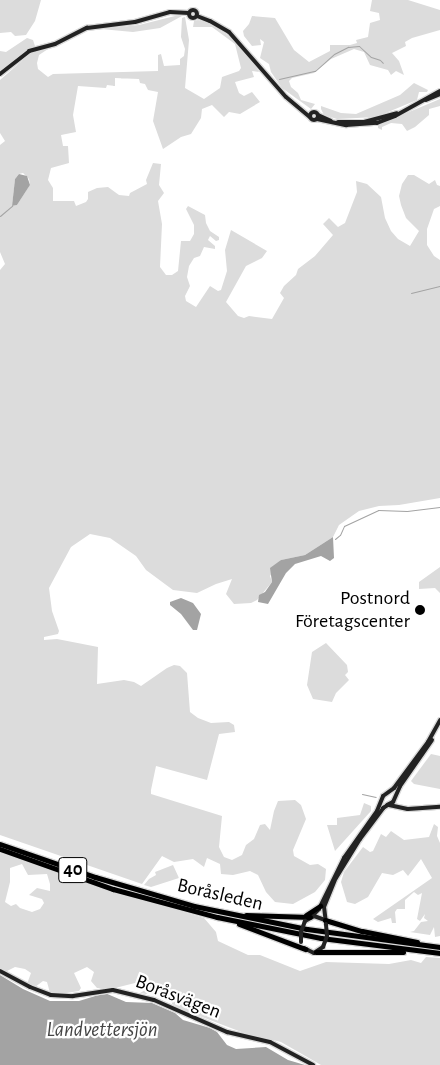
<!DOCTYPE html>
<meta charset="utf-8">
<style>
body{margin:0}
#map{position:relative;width:440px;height:1065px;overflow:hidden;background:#fff;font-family:"Alegreya Sans",sans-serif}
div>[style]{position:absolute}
.green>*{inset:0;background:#dcdcdc}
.water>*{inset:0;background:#a3a3a3}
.stream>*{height:1px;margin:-0.5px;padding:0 0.5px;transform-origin:0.5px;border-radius:0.5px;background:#a3a3a3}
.roads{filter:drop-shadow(1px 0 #dbdbdb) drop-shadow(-1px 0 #dbdbdb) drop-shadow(0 1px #dbdbdb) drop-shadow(0 -1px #dbdbdb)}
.secondary>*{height:4px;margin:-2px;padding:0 2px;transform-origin:2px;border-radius:2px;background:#222}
.secondary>.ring{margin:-2px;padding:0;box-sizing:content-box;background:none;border:4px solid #222;border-radius:50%}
.highway>*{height:5px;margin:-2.5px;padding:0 2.5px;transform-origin:2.5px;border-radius:2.5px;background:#000}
.secondary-bridge>*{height:4px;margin:-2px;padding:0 2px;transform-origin:2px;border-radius:2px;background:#222}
.dots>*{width:14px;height:14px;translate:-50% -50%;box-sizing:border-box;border:2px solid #fff;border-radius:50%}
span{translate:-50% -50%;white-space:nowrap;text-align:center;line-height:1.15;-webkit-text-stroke:4.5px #fff;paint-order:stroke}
.shield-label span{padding:1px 4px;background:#fff;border:1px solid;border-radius:4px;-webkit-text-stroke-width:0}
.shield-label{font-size:19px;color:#000;font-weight:700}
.poi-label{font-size:20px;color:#000}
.right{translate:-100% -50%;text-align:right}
.street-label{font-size:20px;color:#000}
.water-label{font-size:21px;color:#444;font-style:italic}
</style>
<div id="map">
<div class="green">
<div style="clip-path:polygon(0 0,41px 0,35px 21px,26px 35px,15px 36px,11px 32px,0 33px)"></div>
<div style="clip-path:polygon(372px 0,408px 0,440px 10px,440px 30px,412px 38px,405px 42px,406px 46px,392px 53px,399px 61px,404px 75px,396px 71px,391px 75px,388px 70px,370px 65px,364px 52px,354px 49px,331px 59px,314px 73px,292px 78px,289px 81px,291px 87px,298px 93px,301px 100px,315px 104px,311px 109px,282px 88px,271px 72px,269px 64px,260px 58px,264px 42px,260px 39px,261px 45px,252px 46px,244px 36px,243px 31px,249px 24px,252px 16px,275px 18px,294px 50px,309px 62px,330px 51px,330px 45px,350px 45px,357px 43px,356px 40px,368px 37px,370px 23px,380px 20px,379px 13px,370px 11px)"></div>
<div style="clip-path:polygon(175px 16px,182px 16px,160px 28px,133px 32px,101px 29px,139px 25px)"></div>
<div style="clip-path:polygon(evenodd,185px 17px,189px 40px,185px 88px,204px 99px,220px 88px,222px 77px,239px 71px,241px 68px,235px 44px,212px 27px,193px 27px,194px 21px,198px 20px,208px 23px,229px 36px,255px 65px,259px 72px,252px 71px,254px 77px,235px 82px,239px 93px,244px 96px,252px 92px,260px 102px,240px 114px,229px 112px,224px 117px,212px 105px,202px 109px,201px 118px,191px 134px,181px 137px,163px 149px,153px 121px,158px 92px,148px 90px,145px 84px,140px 83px,139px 79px,115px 78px,115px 86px,107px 85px,106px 88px,78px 86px,73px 115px,76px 132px,61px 135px,63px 146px,68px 146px,69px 163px,51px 168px,48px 180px,53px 188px,53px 201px,74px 201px,76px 206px,86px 202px,88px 199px,88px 192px,97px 188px,108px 187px,119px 195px,129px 196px,130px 193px,147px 184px,146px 180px,153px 163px,161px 164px,159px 185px,164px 193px,158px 201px,162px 224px,160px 267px,166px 275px,172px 275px,178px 271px,181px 241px,190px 241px,194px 234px,194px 225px,186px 209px,188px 206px,205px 215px,206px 223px,210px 231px,219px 237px,219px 240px,216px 241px,210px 236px,208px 240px,215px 246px,215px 249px,204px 247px,200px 256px,194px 258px,189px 266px,187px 277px,190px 286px,185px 296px,186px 301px,196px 307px,210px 286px,218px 291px,221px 290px,227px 271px,225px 250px,231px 230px,267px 251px,262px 258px,246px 266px,226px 302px,238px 316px,244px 318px,249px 316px,272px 319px,284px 298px,280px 293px,284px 286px,296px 275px,298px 269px,315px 256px,333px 235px,323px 224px,329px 218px,338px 227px,345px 223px,357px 192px,356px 181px,367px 184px,381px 197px,385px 218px,391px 231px,398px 239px,410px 246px,419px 231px,406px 218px,401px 205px,399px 196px,402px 184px,408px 175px,414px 175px,429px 184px,435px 180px,437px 185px,440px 186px,440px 206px,434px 209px,427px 229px,427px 245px,434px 256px,440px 260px,440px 498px,399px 505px,379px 506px,359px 511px,339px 525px,333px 537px,305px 555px,281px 560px,270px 576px,272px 582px,257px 600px,251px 603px,234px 604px,226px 594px,232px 579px,216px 584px,197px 593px,173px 590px,146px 570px,136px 556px,110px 538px,90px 534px,71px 547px,49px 588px,52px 611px,59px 631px,58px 634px,44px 637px,44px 640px,57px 639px,98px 647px,97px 684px,124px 680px,134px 682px,141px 686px,167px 668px,174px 665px,180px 666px,187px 673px,190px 712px,198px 718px,211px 723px,229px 722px,234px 725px,235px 732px,219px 734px,207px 780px,156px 766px,151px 790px,151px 794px,222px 816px,219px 847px,224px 857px,232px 860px,242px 855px,246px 845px,254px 839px,260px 825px,265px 824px,270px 830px,274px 811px,278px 801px,295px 800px,301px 805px,306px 819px,293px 850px,294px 856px,310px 865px,318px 864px,326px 869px,325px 880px,315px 892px,293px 904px,275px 902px,266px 892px,258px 875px,250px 871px,233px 875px,221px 874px,220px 864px,207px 858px,204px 867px,193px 859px,174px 862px,162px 856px,142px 884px,0 835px,0 270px,5px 264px,0 252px,0 145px,5px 141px,0 133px,0 80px,31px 53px,51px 47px,39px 55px,37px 63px,38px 69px,48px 77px,53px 74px,158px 71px,158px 55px,161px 54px,164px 66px,180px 65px,180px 59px,184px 56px,185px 49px,181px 37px,182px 18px,185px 17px,23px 173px,29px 179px,30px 185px,17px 205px,12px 206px,15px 179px,19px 174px,23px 173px)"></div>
<div style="clip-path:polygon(27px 38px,33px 40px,35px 46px,0 72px,0 51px,6px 52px)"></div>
<div style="clip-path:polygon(414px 83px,428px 90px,427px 92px,419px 92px,417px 100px,376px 117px,337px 119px,324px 115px,321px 109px,321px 106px,341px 113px,356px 114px,400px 95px)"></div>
<div style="clip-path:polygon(440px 99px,440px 106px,429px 109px,429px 115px,415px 127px,407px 131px,402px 124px,391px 123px,382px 127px,382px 130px,378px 128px,378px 125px)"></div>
<div style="clip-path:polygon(440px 567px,440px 593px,435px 588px,419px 589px,419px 582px)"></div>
<div style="clip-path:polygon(326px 643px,347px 665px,348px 672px,345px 675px,349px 680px,336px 693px,332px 702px,313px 699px,307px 685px,312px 652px)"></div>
<div style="clip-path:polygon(431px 754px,440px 756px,440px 789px,414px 784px,411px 781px)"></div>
<div style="clip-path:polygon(364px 803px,371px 806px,371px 811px,335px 851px,327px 825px,337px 825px,337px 818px,360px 815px)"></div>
<div style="clip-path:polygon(434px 824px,438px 827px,437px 836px,440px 843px,440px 936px,435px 937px,434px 927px,430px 935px,410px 932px,414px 931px,421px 922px,428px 921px,424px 918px,425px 914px,420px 921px,417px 919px,422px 893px,418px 895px,414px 892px,405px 900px,405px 909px,397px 909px,395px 912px,396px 923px,392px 923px,391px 918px,378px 922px,373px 919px,432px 878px,421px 859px,408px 876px,403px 870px,393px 875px,382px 873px,368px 897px,355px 904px,347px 902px,341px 882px,344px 872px,363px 847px,370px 852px,373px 851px,381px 834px,386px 837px,391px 831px,404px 840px,429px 837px)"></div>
<div style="clip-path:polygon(evenodd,0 853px,95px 886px,204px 918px,216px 932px,218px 941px,248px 955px,260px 955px,300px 971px,326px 962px,389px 964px,411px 960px,421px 963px,426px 957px,440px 958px,440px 1065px,321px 1065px,281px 1042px,244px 1033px,181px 1009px,172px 1004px,170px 992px,163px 987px,146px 994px,140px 993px,147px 989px,145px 983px,139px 982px,111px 989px,97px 988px,91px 981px,94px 972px,87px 967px,74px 973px,81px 988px,79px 991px,60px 994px,50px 993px,47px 982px,43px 981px,35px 987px,27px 984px,31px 973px,25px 969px,15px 967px,5px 972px,0 969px,0 853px,22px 864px,28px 875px,47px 874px,50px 884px,50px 891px,37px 888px,29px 895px,42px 899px,44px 903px,40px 909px,32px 912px,20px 908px,16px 904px,11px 906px,5px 902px,10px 882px,10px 868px,22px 864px)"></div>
<div style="clip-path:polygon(173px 865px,179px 878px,151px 887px,144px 885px,149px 879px,156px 875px,155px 872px)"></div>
</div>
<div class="water">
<div style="clip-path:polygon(19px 174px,27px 176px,30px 185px,17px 205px,12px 206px,15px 179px)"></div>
<div style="clip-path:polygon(333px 537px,334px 558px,330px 561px,321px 556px,295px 564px,286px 573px,268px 604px,258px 602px,259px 595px,265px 592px,272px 582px,270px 568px,281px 560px,305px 555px)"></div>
<div style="clip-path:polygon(181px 598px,193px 603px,201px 614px,197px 630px,193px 630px,181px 614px,170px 605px,170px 602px)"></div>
<div style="clip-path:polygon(0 975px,23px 989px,50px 1001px,79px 1001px,105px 993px,126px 1002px,152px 1003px,175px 1013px,183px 1020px,210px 1028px,217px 1032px,227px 1045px,236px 1049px,266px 1047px,288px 1060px,305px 1065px,0 1065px)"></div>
</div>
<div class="stream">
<div style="left:279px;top:79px;width:37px;rotate:-13deg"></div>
<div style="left:315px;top:71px;width:25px;rotate:-42deg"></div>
<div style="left:334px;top:54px;width:16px;rotate:-27deg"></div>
<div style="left:348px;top:47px;width:11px;rotate:-5deg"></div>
<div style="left:359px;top:46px;width:16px;rotate:43deg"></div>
<div style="left:371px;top:57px;width:9px;rotate:18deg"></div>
<div style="left:380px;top:60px;width:4px;rotate:45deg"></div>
<div style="left:0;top:216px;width:16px;rotate:-40deg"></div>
<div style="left:411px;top:293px;width:30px;rotate:-14deg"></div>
<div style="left:335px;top:539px;width:6px;rotate:-39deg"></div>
<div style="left:340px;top:535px;width:10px;rotate:-66deg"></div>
<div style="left:344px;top:526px;width:38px;rotate:-25deg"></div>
<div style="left:378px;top:510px;width:29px;rotate:2deg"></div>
<div style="left:407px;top:511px;width:33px;rotate:-7deg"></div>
<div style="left:362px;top:794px;width:14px;rotate:12deg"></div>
</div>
<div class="roads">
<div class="secondary">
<div class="ring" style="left:189px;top:10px;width:4px;height:4px"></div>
<div style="left:197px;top:16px;width:14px;rotate:21deg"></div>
<div style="left:210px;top:21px;width:22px;rotate:30deg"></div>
<div style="left:229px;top:32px;width:86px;rotate:48.8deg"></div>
<div style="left:286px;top:97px;width:31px;rotate:40deg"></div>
<div style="left:0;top:74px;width:37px;rotate:-38deg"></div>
<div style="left:29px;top:51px;width:27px;rotate:-15deg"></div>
<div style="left:55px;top:44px;width:36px;rotate:-27deg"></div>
<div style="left:87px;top:28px;width:48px;rotate:-7.1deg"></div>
<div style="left:135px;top:22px;width:36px;rotate:-16deg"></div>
<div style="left:170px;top:12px;width:19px;rotate:3deg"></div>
<div style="left:426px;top:100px;width:15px;rotate:-23deg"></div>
<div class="ring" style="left:310px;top:112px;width:4px;height:4px"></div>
<div style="left:318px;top:115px;width:14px;rotate:25deg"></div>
<div style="left:317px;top:119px;width:30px;rotate:12deg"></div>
<div style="left:346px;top:125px;width:31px;rotate:-4deg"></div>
<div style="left:377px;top:123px;width:19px;rotate:-21deg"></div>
<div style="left:395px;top:116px;width:51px;rotate:-29.1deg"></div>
<div style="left:338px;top:122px;width:26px"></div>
<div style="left:364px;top:122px;width:34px;rotate:-15deg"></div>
<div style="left:387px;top:805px;width:7px;rotate:-27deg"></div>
<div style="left:393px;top:802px;width:17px;rotate:-66deg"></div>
<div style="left:400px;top:786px;width:56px;rotate:-55.2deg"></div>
<div style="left:389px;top:805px;width:19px;rotate:12deg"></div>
<div style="left:408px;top:809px;width:32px;rotate:-4deg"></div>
<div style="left:311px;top:917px;width:11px;rotate:-45deg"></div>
<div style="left:319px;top:909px;width:57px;rotate:-63.9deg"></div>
<div style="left:344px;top:858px;width:57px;rotate:-54.9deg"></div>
<div style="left:377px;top:811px;width:16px;rotate:-68deg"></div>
<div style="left:383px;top:796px;width:14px;rotate:-36deg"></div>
<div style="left:394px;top:788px;width:57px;rotate:-53.5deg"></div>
<div style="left:428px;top:742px;width:25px;rotate:-61deg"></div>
<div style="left:305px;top:921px;width:10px;rotate:-29deg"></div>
<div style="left:314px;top:916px;width:12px;rotate:20deg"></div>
<div style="left:326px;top:923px;width:16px;rotate:-97deg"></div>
<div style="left:324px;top:907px;width:31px;rotate:-68deg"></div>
<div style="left:336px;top:878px;width:46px;rotate:-58.4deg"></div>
<div style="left:360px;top:839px;width:39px;rotate:-53deg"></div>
<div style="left:383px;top:808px;width:6px;rotate:-31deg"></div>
<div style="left:304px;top:948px;width:11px;rotate:27deg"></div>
<div style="left:314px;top:953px;width:11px;rotate:-34deg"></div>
<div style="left:0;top:971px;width:34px;rotate:28deg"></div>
<div style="left:30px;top:987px;width:22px;rotate:21deg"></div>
<div style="left:51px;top:995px;width:22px;rotate:3deg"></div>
<div style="left:73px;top:996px;width:40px;rotate:-8.5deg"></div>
<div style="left:113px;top:990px;width:42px;rotate:13.7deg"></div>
<div style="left:154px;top:1000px;width:80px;rotate:23.7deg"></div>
<div style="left:227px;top:1032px;width:44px;rotate:13.1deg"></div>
<div style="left:270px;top:1042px;width:49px;rotate:28.1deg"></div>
</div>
<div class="highway">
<div style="left:0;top:844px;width:101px;rotate:19.2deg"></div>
<div style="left:95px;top:877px;width:103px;rotate:16.3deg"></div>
<div style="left:194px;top:906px;width:115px;rotate:11.5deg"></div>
<div style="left:307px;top:929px;width:134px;rotate:7.7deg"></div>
<div style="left:0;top:849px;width:120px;rotate:19.5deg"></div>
<div style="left:113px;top:889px;width:108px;rotate:15.1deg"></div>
<div style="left:217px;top:917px;width:106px;rotate:11.4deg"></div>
<div style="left:321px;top:938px;width:120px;rotate:7.2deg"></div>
<div style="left:246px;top:915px;width:64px;rotate:1.8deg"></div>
<div style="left:306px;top:915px;width:17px;rotate:-33deg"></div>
<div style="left:325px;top:920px;width:39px;rotate:17deg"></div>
<div style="left:362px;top:931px;width:56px;rotate:11.3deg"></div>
<div style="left:239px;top:924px;width:71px;rotate:20.7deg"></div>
<div style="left:316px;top:952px;width:87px"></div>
</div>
</div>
<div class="secondary-bridge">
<div style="left:301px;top:942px;width:10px;rotate:-90deg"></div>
<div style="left:301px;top:932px;width:12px;rotate:-70deg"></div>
<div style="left:323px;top:947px;width:12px;rotate:-70deg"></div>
<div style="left:327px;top:936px;width:12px;rotate:-95deg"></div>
</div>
<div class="dots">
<div style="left:420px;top:610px;background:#000"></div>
</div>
<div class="shield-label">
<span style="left:73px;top:870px">40</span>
</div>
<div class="poi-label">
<span class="right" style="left:410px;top:610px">Postnord<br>Företagscenter</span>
</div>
<div class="street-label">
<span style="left:220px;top:895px;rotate:13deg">Boråsleden</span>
<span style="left:178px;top:997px;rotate:21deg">Boråsvägen</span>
</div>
<div class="water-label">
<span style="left:102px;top:1030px">Landvettersjön</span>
</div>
</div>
